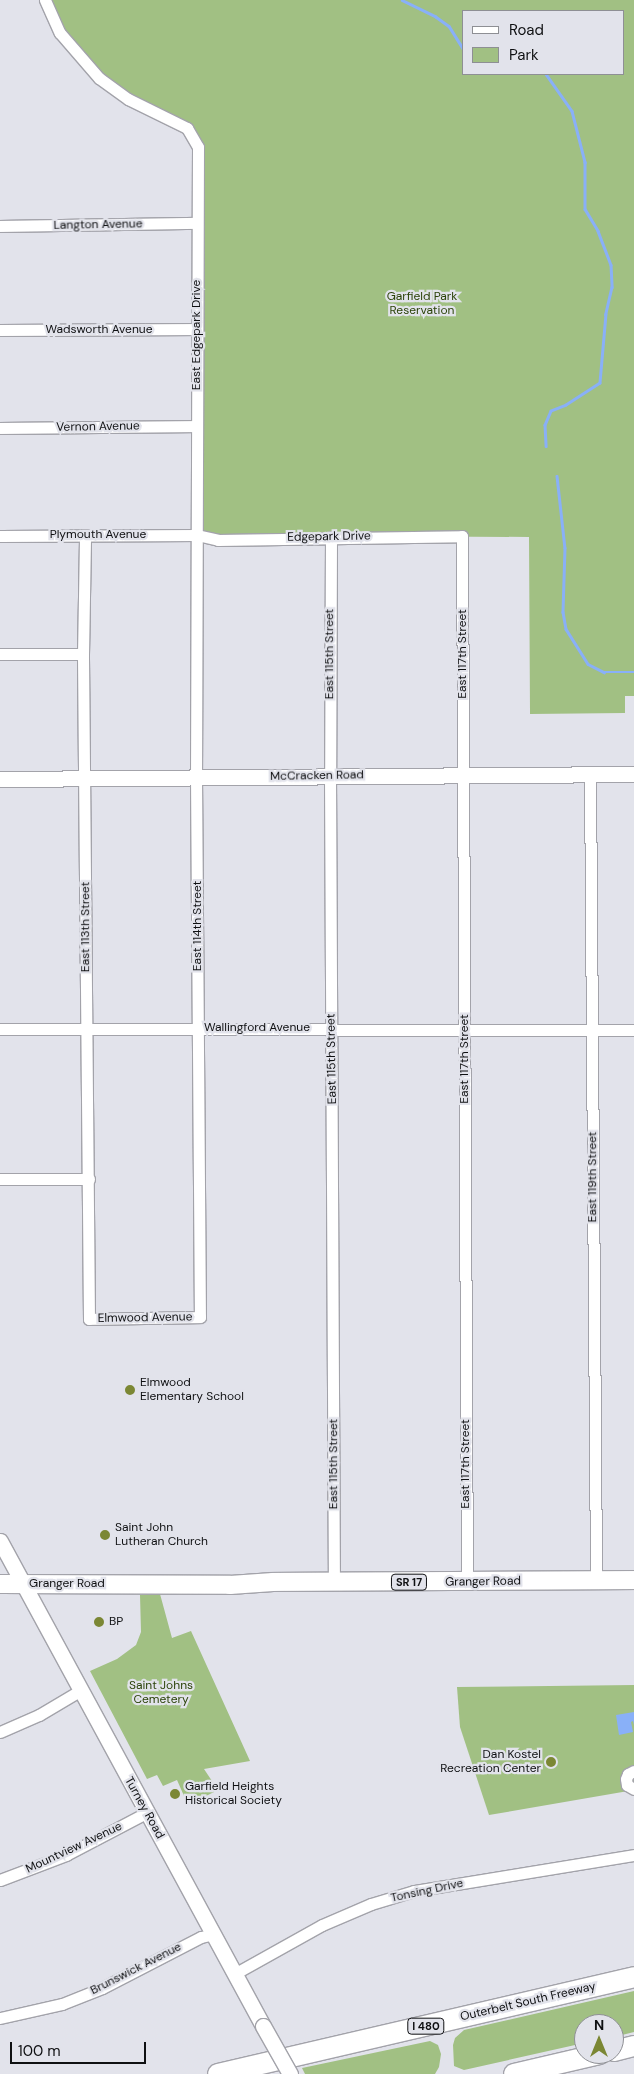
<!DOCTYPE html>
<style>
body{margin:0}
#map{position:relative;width:634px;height:2074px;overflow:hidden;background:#e2e3eb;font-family:"DM Sans",sans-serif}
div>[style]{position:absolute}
.green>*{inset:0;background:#a1c083}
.water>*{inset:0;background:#89b0f8}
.stream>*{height:2.5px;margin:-1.25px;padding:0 1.25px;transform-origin:1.25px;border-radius:1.25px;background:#89b0f8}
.roads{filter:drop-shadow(1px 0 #a3a3aa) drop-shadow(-1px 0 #a3a3aa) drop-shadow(0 1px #a3a3aa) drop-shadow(0 -1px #a3a3aa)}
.street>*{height:11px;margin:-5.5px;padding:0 5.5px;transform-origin:5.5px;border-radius:5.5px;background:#fff}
.secondary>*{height:15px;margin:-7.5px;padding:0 7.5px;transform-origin:7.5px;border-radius:7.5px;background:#fff}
.primary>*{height:18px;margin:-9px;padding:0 9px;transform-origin:9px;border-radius:9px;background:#fff}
.highway>*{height:20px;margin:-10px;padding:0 10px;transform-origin:10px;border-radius:10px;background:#fff}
.bridges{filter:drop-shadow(1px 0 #a3a3aa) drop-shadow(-1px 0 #a3a3aa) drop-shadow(0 1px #a3a3aa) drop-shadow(0 -1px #a3a3aa)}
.secondary-bridge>*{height:15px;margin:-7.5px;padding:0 7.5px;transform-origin:7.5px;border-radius:7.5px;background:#fff}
.dots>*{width:14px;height:14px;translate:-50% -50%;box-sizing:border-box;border:2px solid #e2e3eb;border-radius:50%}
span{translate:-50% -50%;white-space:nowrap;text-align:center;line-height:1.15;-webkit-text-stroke:4.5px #e2e3eb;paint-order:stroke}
.shield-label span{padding:1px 4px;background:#e2e3eb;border:1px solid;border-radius:4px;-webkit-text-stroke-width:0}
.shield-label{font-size:11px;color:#0f1012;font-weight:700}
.street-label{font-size:12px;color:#0f1012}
.park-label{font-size:12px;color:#2b4309}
.poi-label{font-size:12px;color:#0f1012}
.left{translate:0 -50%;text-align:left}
.right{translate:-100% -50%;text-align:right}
.legend{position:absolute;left:462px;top:10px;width:162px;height:65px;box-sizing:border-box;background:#e2e3eb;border:1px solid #8e8f94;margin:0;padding:6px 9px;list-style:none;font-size:15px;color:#0f1012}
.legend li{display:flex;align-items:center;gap:10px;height:25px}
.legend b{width:25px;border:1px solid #8e8f94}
.north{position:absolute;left:574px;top:2014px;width:50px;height:50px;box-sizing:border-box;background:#e2e3eb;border:1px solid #8e8f94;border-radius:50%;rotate:0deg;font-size:14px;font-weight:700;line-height:20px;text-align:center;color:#0f1012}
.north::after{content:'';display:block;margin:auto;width:18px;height:22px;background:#7b8734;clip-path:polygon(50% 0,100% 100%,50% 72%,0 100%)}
.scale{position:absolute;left:10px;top:2042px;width:136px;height:22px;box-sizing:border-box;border:2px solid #0f1012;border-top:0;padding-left:6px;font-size:15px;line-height:18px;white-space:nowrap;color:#0f1012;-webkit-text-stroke:4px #e2e3eb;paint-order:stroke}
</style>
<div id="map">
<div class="green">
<div style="clip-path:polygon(evenodd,45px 0,634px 0,634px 696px,625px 696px,625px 713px,530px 714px,529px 537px,197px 535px,193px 136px,149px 108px,76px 53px,45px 0,463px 11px,623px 11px,623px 74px,463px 74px,463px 11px)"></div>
<div style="clip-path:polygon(160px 1594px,172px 1638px,191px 1631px,250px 1761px,204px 1769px,218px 1790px,188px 1805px,177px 1780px,163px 1786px,157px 1775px,147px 1779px,90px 1671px,117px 1659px,136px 1645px,141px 1632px,140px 1595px)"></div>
<div style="clip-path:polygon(634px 1685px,634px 1790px,489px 1815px,460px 1727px,457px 1687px)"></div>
<div style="clip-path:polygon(634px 1991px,634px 2032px,614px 2037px,614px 2024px,584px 2024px,584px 2043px,464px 2070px,454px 2066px,453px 2045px,455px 2038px,464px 2030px)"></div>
<div style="clip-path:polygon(430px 2041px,438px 2045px,441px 2054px,439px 2067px,435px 2074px,305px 2074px,302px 2068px)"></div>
</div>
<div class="water">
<div style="clip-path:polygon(634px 1712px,634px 1725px,633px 1721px,631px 1722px,633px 1732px,619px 1735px,616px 1715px)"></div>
</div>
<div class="stream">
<div style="left:402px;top:0;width:37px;rotate:26deg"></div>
<div style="left:435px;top:16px;width:17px;rotate:36deg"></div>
<div style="left:449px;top:26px;width:26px;rotate:58deg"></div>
<div style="left:546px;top:74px;width:45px;rotate:54.9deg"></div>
<div style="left:572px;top:111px;width:53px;rotate:75.7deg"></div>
<div style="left:585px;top:162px;width:47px;rotate:90deg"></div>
<div style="left:585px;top:209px;width:26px;rotate:59deg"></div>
<div style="left:598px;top:231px;width:36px;rotate:69deg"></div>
<div style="left:611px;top:265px;width:22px;rotate:87deg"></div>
<div style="left:612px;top:287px;width:28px;rotate:103deg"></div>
<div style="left:606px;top:314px;width:69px;rotate:95deg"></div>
<div style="left:600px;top:383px;width:40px;rotate:147.1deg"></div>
<div style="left:566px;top:405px;width:16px;rotate:158deg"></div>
<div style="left:551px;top:411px;width:15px;rotate:113deg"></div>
<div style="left:545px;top:425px;width:21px;rotate:87deg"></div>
<div style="left:557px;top:476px;width:72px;rotate:83.7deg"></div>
<div style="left:565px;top:548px;width:64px;rotate:91.8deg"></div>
<div style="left:563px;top:612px;width:17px;rotate:80deg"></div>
<div style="left:566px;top:629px;width:41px;rotate:57.8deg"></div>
<div style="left:588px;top:664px;width:18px;rotate:27deg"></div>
<div style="left:604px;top:672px;width:30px"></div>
</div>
<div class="roads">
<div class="street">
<div style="left:45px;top:0;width:36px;rotate:66deg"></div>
<div style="left:60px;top:33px;width:60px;rotate:49.1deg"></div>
<div style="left:99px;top:78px;width:36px;rotate:36deg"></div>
<div style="left:128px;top:99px;width:66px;rotate:26.2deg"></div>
<div style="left:187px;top:128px;width:22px;rotate:60deg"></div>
<div style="left:198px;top:147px;width:630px;rotate:90.18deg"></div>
<div style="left:196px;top:777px;width:540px;rotate:89.58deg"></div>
<div style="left:200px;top:1317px;width:111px;rotate:179deg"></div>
<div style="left:89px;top:1319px;width:665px;rotate:-90.52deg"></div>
<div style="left:83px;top:654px;width:119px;rotate:-89deg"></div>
<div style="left:0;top:226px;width:196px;rotate:-0.9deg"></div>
<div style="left:0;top:330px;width:197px;rotate:-0.3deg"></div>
<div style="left:0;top:428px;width:196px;rotate:-0.6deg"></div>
<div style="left:0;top:536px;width:197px;rotate:-0.3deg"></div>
<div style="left:197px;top:535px;width:22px;rotate:13deg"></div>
<div style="left:218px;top:540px;width:244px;rotate:-0.9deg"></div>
<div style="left:462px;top:536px;width:1046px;rotate:89.73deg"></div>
<div style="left:331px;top:537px;width:239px;rotate:90.2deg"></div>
<div style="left:330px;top:776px;width:806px;rotate:89.72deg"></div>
<div style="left:0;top:654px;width:83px"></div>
<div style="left:590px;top:774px;width:806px;rotate:89.57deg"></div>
<div style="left:0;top:1029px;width:634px;rotate:0.09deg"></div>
<div style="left:0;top:1179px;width:89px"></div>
<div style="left:0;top:1732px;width:43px;rotate:-23.6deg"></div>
<div style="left:39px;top:1715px;width:49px;rotate:-30.8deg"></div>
<div style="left:634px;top:1771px;width:7px;rotate:153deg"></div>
<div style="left:628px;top:1774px;width:5px;rotate:112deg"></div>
<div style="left:626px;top:1779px;width:6px;rotate:81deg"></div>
<div style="left:627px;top:1785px;width:8px;rotate:30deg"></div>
<div style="left:0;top:1880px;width:71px;rotate:-20.7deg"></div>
<div style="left:66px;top:1855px;width:90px;rotate:-27.7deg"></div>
<div style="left:236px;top:1973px;width:98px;rotate:-29.2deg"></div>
<div style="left:322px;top:1925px;width:53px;rotate:-23.2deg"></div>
<div style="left:371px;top:1904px;width:45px;rotate:-16.8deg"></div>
<div style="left:414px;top:1891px;width:223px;rotate:-9.3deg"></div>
<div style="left:0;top:2018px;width:64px;rotate:-12.7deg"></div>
<div style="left:62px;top:2004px;width:43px;rotate:-21.8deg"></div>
<div style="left:102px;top:1988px;width:111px;rotate:-27.3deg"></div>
<div style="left:201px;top:1937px;width:13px;rotate:-13deg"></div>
</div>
<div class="secondary">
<div style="left:0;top:779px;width:634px;rotate:-0.45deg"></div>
<div style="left:0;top:1541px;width:552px;rotate:61.53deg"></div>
</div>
<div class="primary">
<div style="left:0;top:1584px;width:230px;rotate:0.2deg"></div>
<div style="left:230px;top:1585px;width:43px;rotate:-4deg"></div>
<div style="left:273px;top:1582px;width:361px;rotate:-0.3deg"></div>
</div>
<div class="highway">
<div style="left:614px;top:2051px;width:21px;rotate:-14deg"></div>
<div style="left:218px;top:2074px;width:427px;rotate:-13.1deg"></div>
<div style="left:514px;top:2074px;width:88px;rotate:-13.1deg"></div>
</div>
</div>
<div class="bridges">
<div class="secondary-bridge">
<div style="left:263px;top:2026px;width:55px;rotate:60.6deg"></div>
</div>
</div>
<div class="dots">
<div style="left:130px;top:1390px;background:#7b8734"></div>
<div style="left:105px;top:1535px;background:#7b8734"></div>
<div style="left:99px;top:1622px;background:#7b8734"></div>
<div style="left:551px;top:1762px;background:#7b8734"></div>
<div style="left:175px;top:1794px;background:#7b8734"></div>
</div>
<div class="shield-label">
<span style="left:409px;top:1582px">SR 17</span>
<span style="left:426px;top:2026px">I 480</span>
</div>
<div class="street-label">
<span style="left:98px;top:225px;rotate:-1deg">Langton Avenue</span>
<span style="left:99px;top:330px">Wadsworth Avenue</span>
<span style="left:197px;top:335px;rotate:-90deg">East Edgepark Drive</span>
<span style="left:98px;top:427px;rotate:-1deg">Vernon Avenue</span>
<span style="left:98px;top:535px">Plymouth Avenue</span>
<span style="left:329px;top:537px;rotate:-1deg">Edgepark Drive</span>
<span style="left:330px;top:654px;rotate:-90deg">East 115th Street</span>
<span style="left:463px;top:654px;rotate:-90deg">East 117th Street</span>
<span style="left:317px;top:776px;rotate:-1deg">McCracken Road</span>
<span style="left:198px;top:926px;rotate:-90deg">East 114th Street</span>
<span style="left:86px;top:927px;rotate:-90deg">East 113th Street</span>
<span style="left:257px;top:1028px">Wallingford Avenue</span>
<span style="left:332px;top:1059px;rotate:-91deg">East 115th Street</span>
<span style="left:465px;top:1059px;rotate:-90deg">East 117th Street</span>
<span style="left:593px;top:1177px;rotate:-90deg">East 119th Street</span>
<span style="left:145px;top:1318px;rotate:-1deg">Elmwood Avenue</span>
<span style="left:334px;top:1464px;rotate:-90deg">East 115th Street</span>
<span style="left:466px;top:1464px;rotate:-90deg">East 117th Street</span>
<span style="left:483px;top:1582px;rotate:-1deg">Granger Road</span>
<span style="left:67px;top:1584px">Granger Road</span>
<span style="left:144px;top:1808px;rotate:61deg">Turney Road</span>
<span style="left:74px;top:1848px;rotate:-25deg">Mountview Avenue</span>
<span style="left:427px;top:1891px;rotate:-12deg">Tonsing Drive</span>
<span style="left:136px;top:1969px;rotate:-27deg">Brunswick Avenue</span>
<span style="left:528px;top:2002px;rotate:-13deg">Outerbelt South Freeway</span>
</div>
<div class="park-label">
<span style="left:422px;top:304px">Garfield Park<br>Reservation</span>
<span style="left:161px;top:1693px">Saint Johns<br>Cemetery</span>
</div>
<div class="poi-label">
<span class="left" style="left:140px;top:1390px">Elmwood<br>Elementary School</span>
<span class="left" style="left:115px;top:1535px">Saint John<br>Lutheran Church</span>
<span class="left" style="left:109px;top:1622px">BP</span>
<span class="right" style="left:541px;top:1762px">Dan Kostel<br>Recreation Center</span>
<span class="left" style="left:185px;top:1794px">Garfield Heights<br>Historical Society</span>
</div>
<ul class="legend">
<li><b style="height:6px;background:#fff"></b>Road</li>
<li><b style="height:14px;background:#a1c083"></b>Park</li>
</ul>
<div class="north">N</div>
<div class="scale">100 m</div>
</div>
